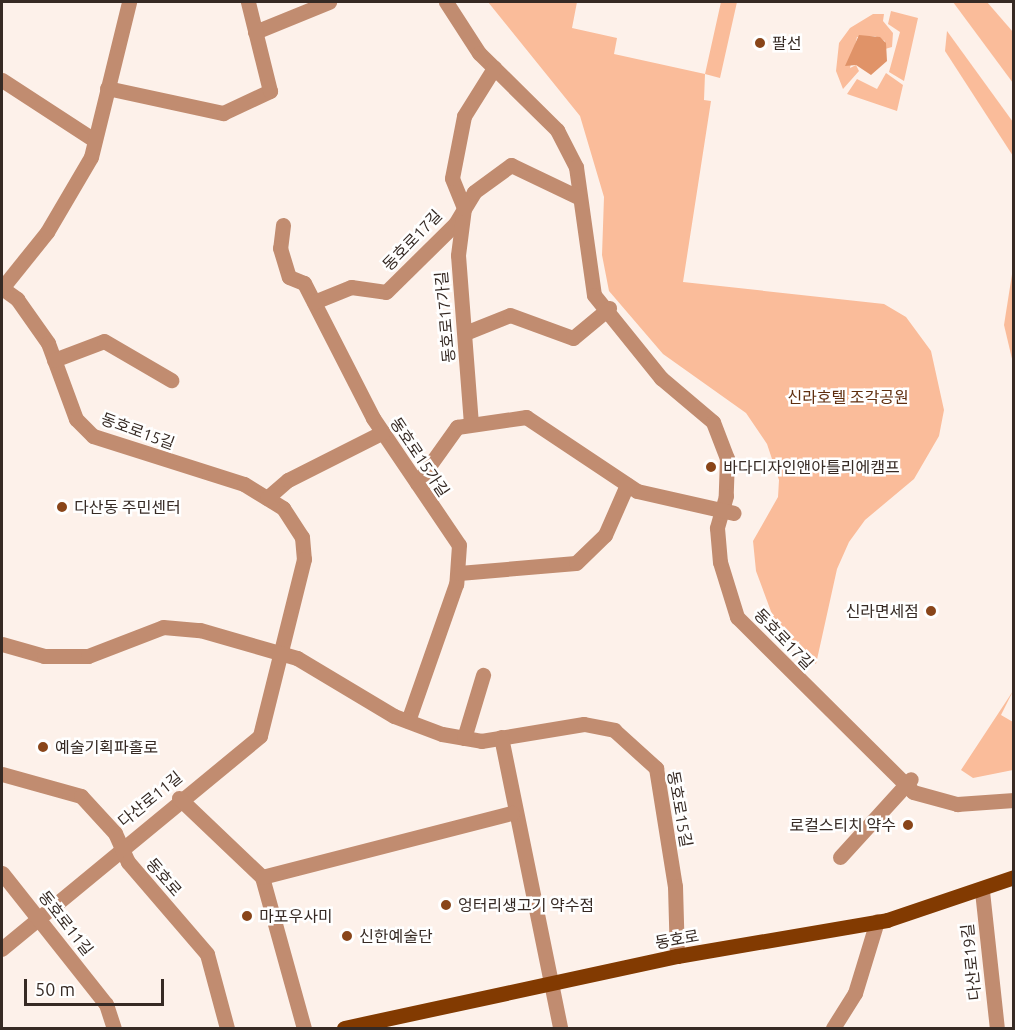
<!DOCTYPE html>
<meta charset="utf-8">
<style>
body{margin:0}
#map{position:relative;width:1015px;height:1030px;overflow:hidden;background:#fdf1ea;font-family:Ubuntu,"Noto Sans KR",sans-serif}
div>[style]{position:absolute}
.green>*{inset:0;background:#fabc9a}
.water>*{inset:0;background:#e09368}
.street>*{height:15px;margin:-7.5px;padding:0 7.5px;transform-origin:7.5px;border-radius:7.5px;background:#c18c70}
.primary>*{height:15px;margin:-7.5px;padding:0 7.5px;transform-origin:7.5px;border-radius:7.5px;background:#823a01}
.dots>*{width:16px;height:16px;translate:-50% -50%;box-sizing:border-box;border:3px solid #fff;border-radius:50%}
span{translate:-50% -50%;white-space:nowrap;text-align:center;line-height:1.15;-webkit-text-stroke:5px #fff;paint-order:stroke}
.poi-label{font-size:16px;color:#362a24}
.left{translate:0 -50%;text-align:left}
.right{translate:-100% -50%;text-align:right}
.street-label{font-size:16px;color:#362a24}
.park-label{font-size:16px;color:#5f2e0e}
.frame{position:absolute;inset:0;border:3px solid #362a24;pointer-events:none}
.scale{position:absolute;left:24px;top:979px;width:140px;height:27px;box-sizing:border-box;border:3px solid #362a24;border-top:0;padding-left:8px;font-size:18px;line-height:21px;white-space:nowrap;color:#362a24;-webkit-text-stroke:4px #fff;paint-order:stroke}
</style>
<div id="map">
<div class="green">
<div style="clip-path:polygon(488px 2px,577px 2px,572px 28px,617px 38px,614px 54px,705px 74px,721px 2px,737px 2px,720px 78px,705px 74px,704px 100px,711px 101px,683px 282px,884px 304px,906px 317px,931px 351px,944px 410px,939px 436px,914px 479px,865px 520px,849px 542px,837px 569px,816px 664px,779px 633px,756px 571px,753px 541px,778px 497px,779px 480px,767px 444px,746px 413px,663px 354px,609px 291px,602px 255px,604px 197px,580px 116px)"></div>
<div style="clip-path:polygon(953px 2px,987px 2px,1013px 32px,1013px 83px)"></div>
<div style="clip-path:polygon(891px 11px,918px 18px,904px 81px,889px 72px,900px 32px,888px 24px)"></div>
<div style="clip-path:polygon(873px 14px,884px 14px,883px 21px,893px 33px,892px 47px,885px 49px,885px 41px,875px 36px,857px 37px,850px 68px,856px 65px,859px 71px,843px 89px,836px 71px,839px 43px,850px 28px)"></div>
<div style="clip-path:polygon(947px 31px,1013px 122px,1013px 156px,945px 51px)"></div>
<div style="clip-path:polygon(886px 73px,903px 85px,897px 111px,847px 94px,857px 79px,877px 89px)"></div>
<div style="clip-path:polygon(1013px 268px,1013px 363px,1004px 325px)"></div>
<div style="clip-path:polygon(1013px 691px,1001px 715px,1013px 722px,1013px 770px,973px 778px,961px 770px)"></div>
</div>
<div class="water">
<div style="clip-path:polygon(859px 35px,880px 37px,886px 43px,887px 61px,871px 75px,856px 65px,845px 66px)"></div>
</div>
<div class="street">
<div style="left:446px;top:2px;width:61px;rotate:57.1deg"></div>
<div style="left:479px;top:53px;width:110px;rotate:44.6deg"></div>
<div style="left:557px;top:130px;width:42px;rotate:62.8deg"></div>
<div style="left:576px;top:167px;width:129px;rotate:82deg"></div>
<div style="left:594px;top:295px;width:107px;rotate:51.1deg"></div>
<div style="left:661px;top:378px;width:68px;rotate:40.2deg"></div>
<div style="left:713px;top:422px;width:39px;rotate:69deg"></div>
<div style="left:727px;top:458px;width:38px;rotate:92deg"></div>
<div style="left:726px;top:496px;width:33px;rotate:106deg"></div>
<div style="left:717px;top:528px;width:34px;rotate:85deg"></div>
<div style="left:720px;top:562px;width:58px;rotate:72.8deg"></div>
<div style="left:737px;top:617px;width:248px;rotate:44.8deg"></div>
<div style="left:913px;top:792px;width:46px;rotate:15.3deg"></div>
<div style="left:957px;top:804px;width:57px;rotate:-4deg"></div>
<div style="left:255px;top:32px;width:80px;rotate:-22.1deg"></div>
<div style="left:2px;top:80px;width:110px;rotate:33.1deg"></div>
<div style="left:107px;top:88px;width:119px;rotate:12.2deg"></div>
<div style="left:223px;top:113px;width:52px;rotate:-25.1deg"></div>
<div style="left:270px;top:91px;width:92px;rotate:-103.9deg"></div>
<div style="left:283px;top:225px;width:23px;rotate:97deg"></div>
<div style="left:280px;top:248px;width:30px;rotate:73deg"></div>
<div style="left:289px;top:277px;width:16px;rotate:22deg"></div>
<div style="left:304px;top:283px;width:152px;rotate:62.9deg"></div>
<div style="left:373px;top:418px;width:153px;rotate:55.9deg"></div>
<div style="left:459px;top:545px;width:39px;rotate:94deg"></div>
<div style="left:456px;top:584px;width:145px;rotate:109.3deg"></div>
<div style="left:2px;top:288px;width:19px;rotate:36deg"></div>
<div style="left:17px;top:299px;width:54px;rotate:54.8deg"></div>
<div style="left:48px;top:343px;width:81px;rotate:69.8deg"></div>
<div style="left:76px;top:419px;width:24px;rotate:45deg"></div>
<div style="left:93px;top:436px;width:158px;rotate:17.6deg"></div>
<div style="left:244px;top:484px;width:46px;rotate:31.6deg"></div>
<div style="left:283px;top:508px;width:35px;rotate:57deg"></div>
<div style="left:302px;top:537px;width:22px;rotate:85deg"></div>
<div style="left:304px;top:559px;width:182px;rotate:104deg"></div>
<div style="left:260px;top:736px;width:335px;rotate:140.5deg"></div>
<div style="left:2px;top:288px;width:72px;rotate:-51.2deg"></div>
<div style="left:47px;top:232px;width:87px;rotate:-59.6deg"></div>
<div style="left:91px;top:157px;width:160px;rotate:-76.2deg"></div>
<div style="left:314px;top:302px;width:40px;rotate:-22deg"></div>
<div style="left:351px;top:287px;width:35px;rotate:8deg"></div>
<div style="left:386px;top:292px;width:97px;rotate:-44.6deg"></div>
<div style="left:455px;top:224px;width:37px;rotate:-59deg"></div>
<div style="left:474px;top:192px;width:46px;rotate:-36.1deg"></div>
<div style="left:511px;top:165px;width:76px;rotate:25.6deg"></div>
<div style="left:465px;top:333px;width:48px;rotate:-21.8deg"></div>
<div style="left:510px;top:315px;width:67px;rotate:20.1deg"></div>
<div style="left:573px;top:338px;width:47px;rotate:-39.8deg"></div>
<div style="left:54px;top:360px;width:53px;rotate:-20.8deg"></div>
<div style="left:104px;top:341px;width:78px;rotate:30.2deg"></div>
<div style="left:471px;top:424px;width:169px;rotate:-94.4deg"></div>
<div style="left:458px;top:255px;width:47px;rotate:-82.7deg"></div>
<div style="left:464px;top:208px;width:32px;rotate:-112deg"></div>
<div style="left:452px;top:178px;width:63px;rotate:-79deg"></div>
<div style="left:464px;top:116px;width:57px;rotate:-58deg"></div>
<div style="left:417px;top:483px;width:69px;rotate:-54.5deg"></div>
<div style="left:457px;top:427px;width:70px;rotate:-8.2deg"></div>
<div style="left:526px;top:417px;width:133px;rotate:33.7deg"></div>
<div style="left:637px;top:491px;width:99px;rotate:12.8deg"></div>
<div style="left:267px;top:498px;width:28px;rotate:-41deg"></div>
<div style="left:288px;top:480px;width:106px;rotate:-26.8deg"></div>
<div style="left:459px;top:573px;width:117px;rotate:-4.9deg"></div>
<div style="left:576px;top:563px;width:40px;rotate:-44deg"></div>
<div style="left:605px;top:535px;width:55px;rotate:-66.3deg"></div>
<div style="left:2px;top:644px;width:44px;rotate:15.9deg"></div>
<div style="left:44px;top:656px;width:44px"></div>
<div style="left:88px;top:656px;width:80px;rotate:-21.1deg"></div>
<div style="left:163px;top:627px;width:37px;rotate:5deg"></div>
<div style="left:200px;top:630px;width:101px;rotate:16.1deg"></div>
<div style="left:297px;top:658px;width:113px;rotate:30.9deg"></div>
<div style="left:394px;top:716px;width:51px;rotate:20.6deg"></div>
<div style="left:442px;top:734px;width:40px;rotate:10deg"></div>
<div style="left:481px;top:741px;width:104px;rotate:-9.4deg"></div>
<div style="left:584px;top:724px;width:31px;rotate:11deg"></div>
<div style="left:614px;top:730px;width:57px;rotate:42.1deg"></div>
<div style="left:656px;top:768px;width:120px;rotate:80.9deg"></div>
<div style="left:675px;top:886px;width:70px;rotate:88.4deg"></div>
<div style="left:501px;top:737px;width:297px;rotate:78.5deg"></div>
<div style="left:464px;top:738px;width:66px;rotate:-73.2deg"></div>
<div style="left:2px;top:774px;width:82px;rotate:15.6deg"></div>
<div style="left:81px;top:796px;width:50px;rotate:47.4deg"></div>
<div style="left:115px;top:833px;width:32px;rotate:66deg"></div>
<div style="left:128px;top:862px;width:121px;rotate:49.3deg"></div>
<div style="left:207px;top:954px;width:77px;rotate:74.9deg"></div>
<div style="left:179px;top:798px;width:115px;rotate:43.6deg"></div>
<div style="left:262px;top:877px;width:157px;rotate:74.5deg"></div>
<div style="left:840px;top:857px;width:105px;rotate:-47.7deg"></div>
<div style="left:2px;top:873px;width:167px;rotate:51.6deg"></div>
<div style="left:106px;top:1004px;width:25px;rotate:72deg"></div>
<div style="left:262px;top:877px;width:258px;rotate:-14.4deg"></div>
<div style="left:982px;top:891px;width:138px;rotate:83.8deg"></div>
<div style="left:833px;top:1028px;width:41px;rotate:-57.8deg"></div>
<div style="left:855px;top:993px;width:75px;rotate:-73deg"></div>
</div>
<div class="primary">
<div style="left:344px;top:1028px;width:341px;rotate:-12.2deg"></div>
<div style="left:677px;top:956px;width:213px;rotate:-9.7deg"></div>
<div style="left:887px;top:920px;width:134px;rotate:-18.7deg"></div>
</div>
<div class="dots">
<div style="left:760px;top:43px;background:#894519"></div>
<div style="left:711px;top:467px;background:#894519"></div>
<div style="left:62px;top:507px;background:#894519"></div>
<div style="left:931px;top:611px;background:#894519"></div>
<div style="left:43px;top:747px;background:#894519"></div>
<div style="left:908px;top:825px;background:#894519"></div>
<div style="left:446px;top:905px;background:#894519"></div>
<div style="left:247px;top:916px;background:#894519"></div>
<div style="left:347px;top:936px;background:#894519"></div>
</div>
<div class="poi-label">
<span class="left" style="left:772px;top:43px">팔선</span>
<span class="left" style="left:723px;top:467px">바다디자인앤아틀리에캠프</span>
<span class="left" style="left:74px;top:507px">다산동 주민센터</span>
<span class="right" style="left:919px;top:611px">신라면세점</span>
<span class="left" style="left:55px;top:747px">예술기획파홀로</span>
<span class="right" style="left:896px;top:825px">로컬스티치 약수</span>
<span class="left" style="left:458px;top:905px">엉터리생고기 약수점</span>
<span class="left" style="left:259px;top:916px">마포우사미</span>
<span class="left" style="left:359px;top:936px">신한예술단</span>
</div>
<div class="street-label">
<span style="left:412px;top:240px;rotate:-46deg">동호로17길</span>
<span style="left:445px;top:317px;rotate:-95deg">동호로17가길</span>
<span style="left:138px;top:431px;rotate:20deg">동호로15길</span>
<span style="left:420px;top:457px;rotate:56deg">동호로15가길</span>
<span style="left:784px;top:639px;rotate:46deg">동호로17길</span>
<span style="left:150px;top:799px;rotate:-39deg">다산로11길</span>
<span style="left:680px;top:809px;rotate:80deg">동호로15길</span>
<span style="left:164px;top:877px;rotate:49deg">동호로</span>
<span style="left:66px;top:923px;rotate:52deg">동호로11길</span>
<span style="left:677px;top:939px;rotate:-10deg">동호로</span>
<span style="left:971px;top:962px;rotate:-96deg">다산로19길</span>
</div>
<div class="park-label">
<span style="left:848px;top:397px">신라호텔 조각공원</span>
</div>
<div class="frame"></div>
<div class="scale">50 m</div>
</div>
